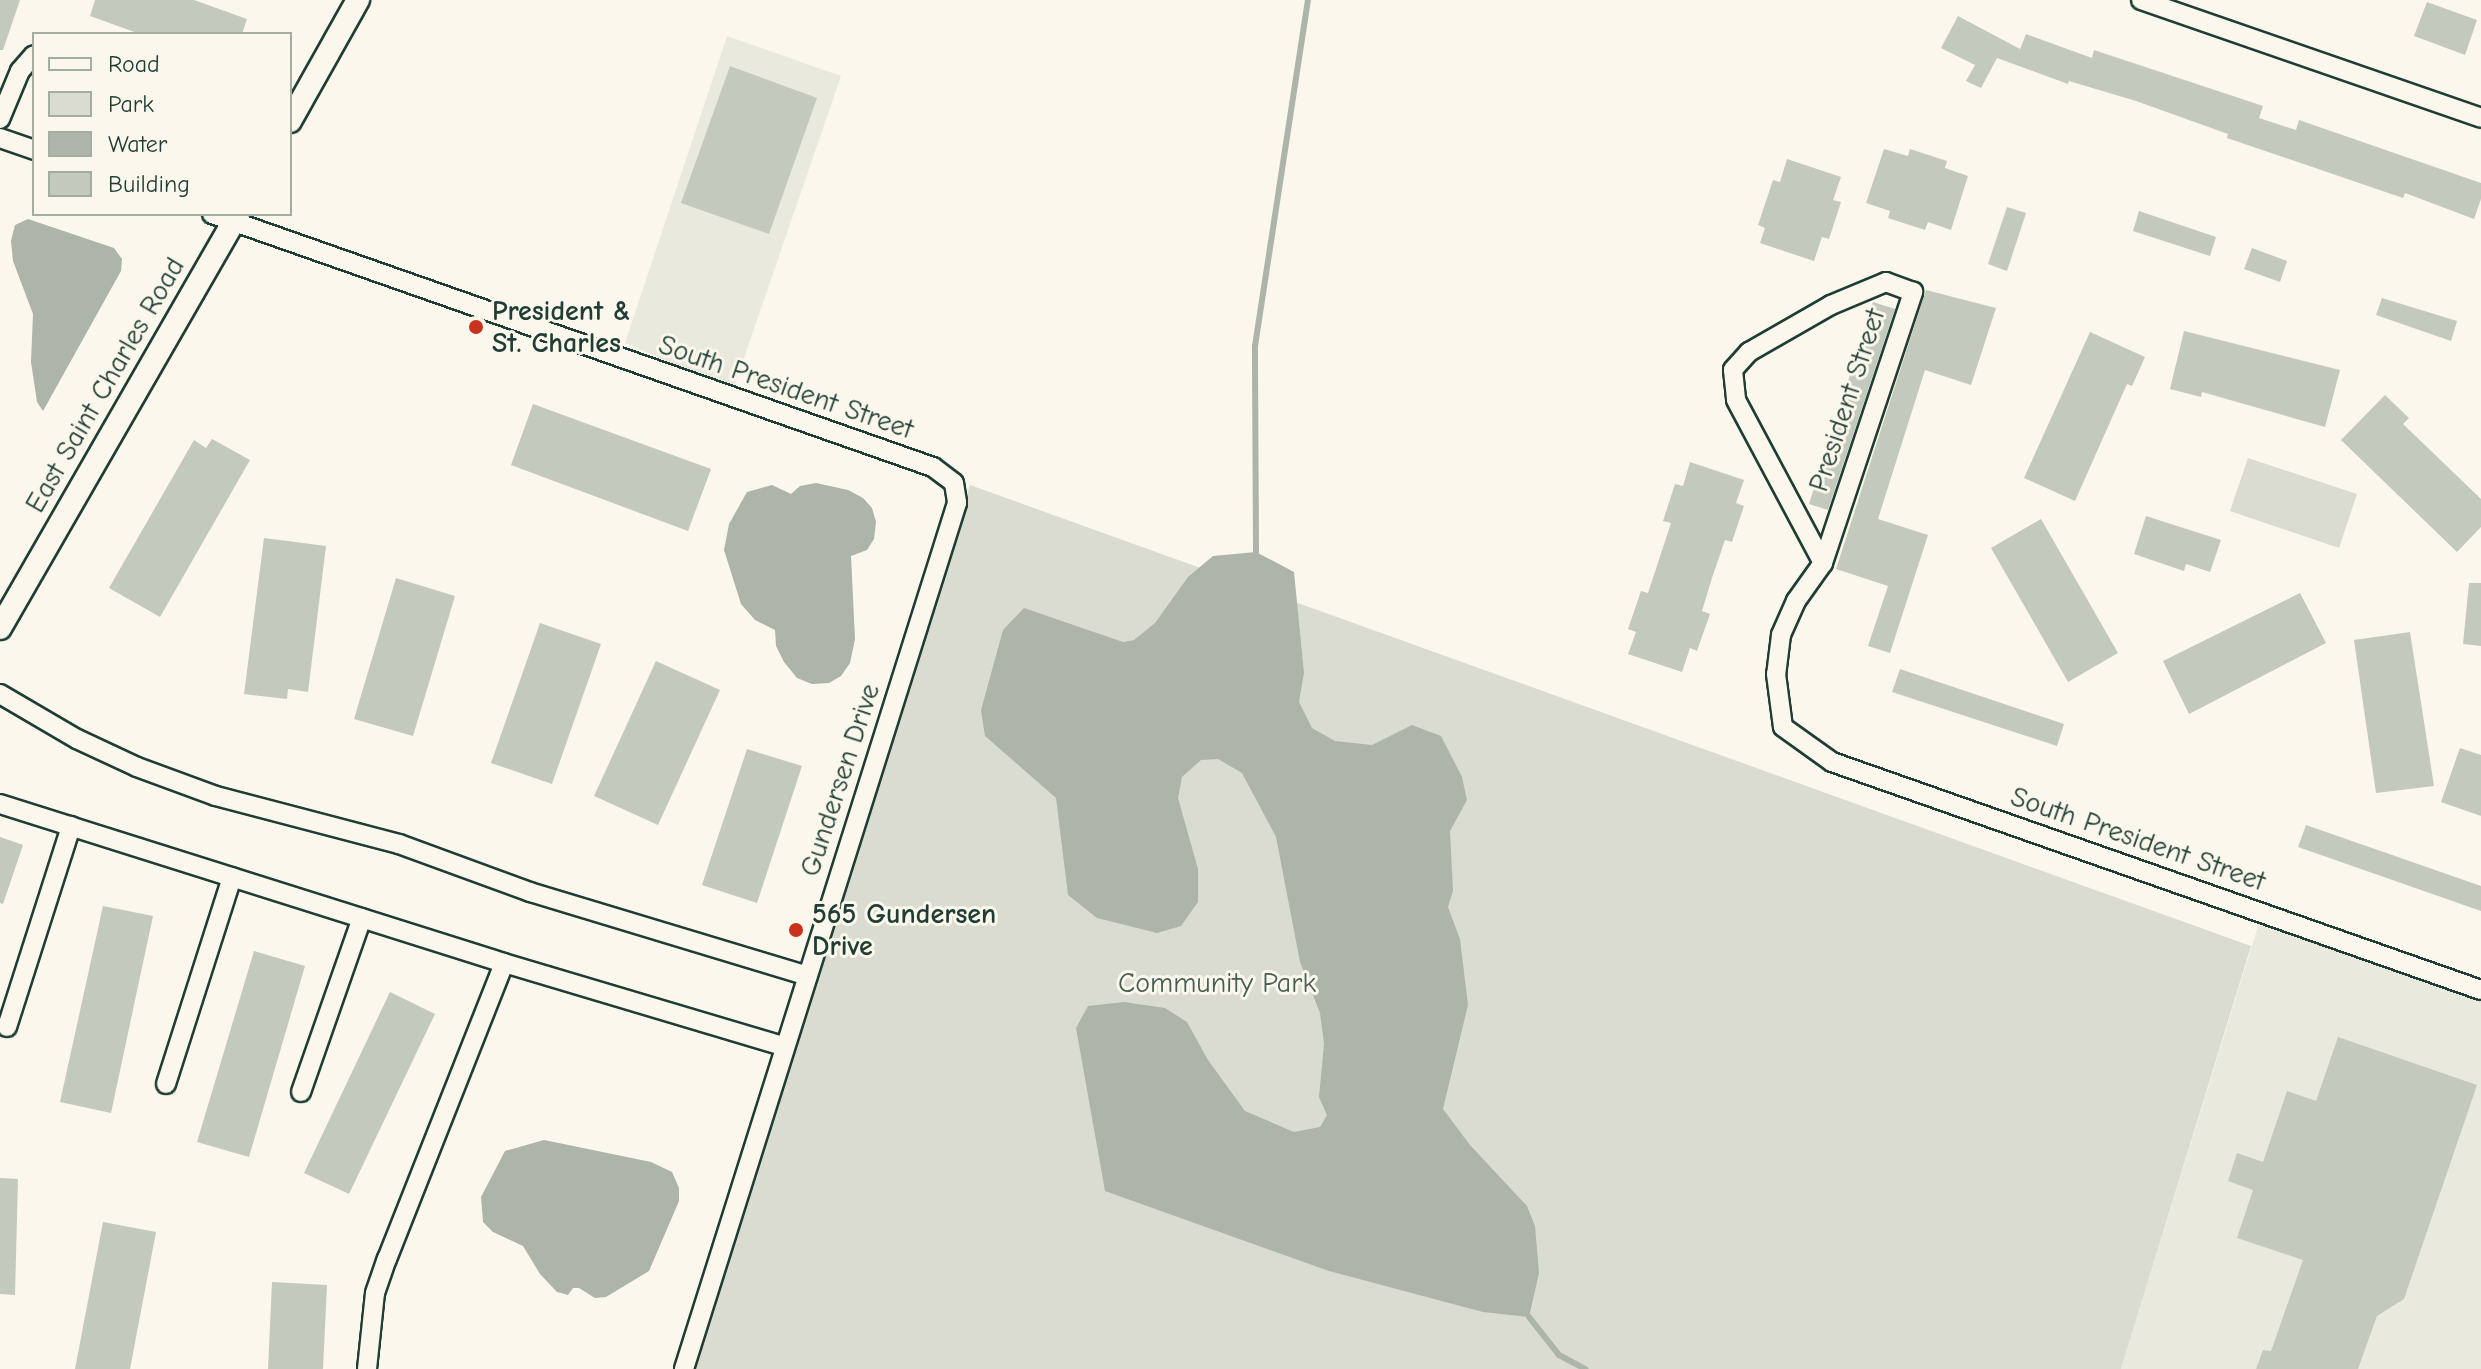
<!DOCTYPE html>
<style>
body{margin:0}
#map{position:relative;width:2481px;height:1369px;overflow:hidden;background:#fbf7ec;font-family:"Comic Neue",sans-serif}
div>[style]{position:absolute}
.built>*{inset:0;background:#eae9de}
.green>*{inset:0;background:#dbdcd1}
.water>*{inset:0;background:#adb4aa}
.stream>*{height:6px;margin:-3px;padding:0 3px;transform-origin:3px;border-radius:3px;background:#adb4aa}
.building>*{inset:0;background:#c4c9be}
.roads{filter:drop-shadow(2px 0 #1f3d34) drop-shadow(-2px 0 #1f3d34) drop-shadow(0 2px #1f3d34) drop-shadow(0 -2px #1f3d34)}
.minor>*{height:18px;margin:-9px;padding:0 9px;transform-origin:9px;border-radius:9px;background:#fbf7ec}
.tertiary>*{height:22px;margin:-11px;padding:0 11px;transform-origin:11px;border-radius:11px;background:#fbf7ec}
.dots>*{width:22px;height:22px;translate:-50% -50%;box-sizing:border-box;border:4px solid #fbf7ec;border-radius:50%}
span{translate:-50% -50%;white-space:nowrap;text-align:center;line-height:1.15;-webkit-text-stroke:6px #fbf7ec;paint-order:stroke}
.poi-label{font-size:28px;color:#1f3d34;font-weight:700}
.left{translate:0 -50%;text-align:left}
.street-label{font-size:28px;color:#1f3d34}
.park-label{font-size:28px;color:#455d53}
.legend{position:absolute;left:32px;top:32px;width:260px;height:184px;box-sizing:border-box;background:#fbf7ec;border:2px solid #a3ada2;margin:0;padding:10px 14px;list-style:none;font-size:24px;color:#1f3d34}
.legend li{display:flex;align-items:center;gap:16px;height:40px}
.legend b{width:40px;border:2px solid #a3ada2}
</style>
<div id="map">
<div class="built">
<div style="clip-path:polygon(727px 36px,841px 76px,733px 390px,625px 343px)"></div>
<div style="clip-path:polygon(2259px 923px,2481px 1000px,2481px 1369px,2121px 1369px)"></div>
</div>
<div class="green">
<div style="clip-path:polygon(2248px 458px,2357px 494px,2339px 548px,2230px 511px)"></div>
<div style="clip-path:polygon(970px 485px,2251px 946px,2121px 1369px,687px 1369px)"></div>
</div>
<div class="water">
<div style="clip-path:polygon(28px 219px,114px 248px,122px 259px,121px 271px,43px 411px,37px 402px,31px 362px,33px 314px,13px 261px,11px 241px,15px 225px)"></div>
<div style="clip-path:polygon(816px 483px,848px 490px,863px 498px,872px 508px,876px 522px,874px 539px,867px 550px,851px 556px,855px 639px,850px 663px,841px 676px,829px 683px,812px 684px,797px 678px,784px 662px,776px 646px,775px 630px,755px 620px,741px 604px,724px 550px,729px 524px,747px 492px,772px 485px,791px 494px,800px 486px)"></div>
<div style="clip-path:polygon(1256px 552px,1294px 572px,1304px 673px,1299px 702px,1312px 728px,1335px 741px,1372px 745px,1412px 725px,1441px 736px,1462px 777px,1467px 800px,1450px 831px,1453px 891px,1448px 907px,1460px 939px,1468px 1005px,1443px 1109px,1470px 1145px,1527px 1206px,1535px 1226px,1539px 1273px,1529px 1317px,1483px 1312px,1329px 1271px,1105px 1191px,1076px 1028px,1088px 1006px,1124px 1002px,1165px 1008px,1187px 1022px,1208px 1060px,1245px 1111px,1294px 1132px,1320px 1127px,1327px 1115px,1319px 1097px,1324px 1044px,1320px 1013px,1300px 962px,1276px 837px,1242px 773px,1218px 759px,1201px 760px,1182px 777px,1178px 798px,1198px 869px,1198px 902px,1181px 926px,1157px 933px,1097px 918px,1068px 895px,1056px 798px,985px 736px,981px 710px,1003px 630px,1024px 608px,1123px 642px,1134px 640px,1155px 623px,1188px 577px,1213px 556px)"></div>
<div style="clip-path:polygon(544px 1140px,651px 1162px,672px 1172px,679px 1188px,679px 1201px,649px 1271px,606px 1297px,595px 1298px,579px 1288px,573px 1288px,568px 1295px,557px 1292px,540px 1274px,523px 1246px,493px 1232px,483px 1222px,481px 1197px,505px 1151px)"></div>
</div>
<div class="stream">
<div style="left:1256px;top:552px;width:206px;rotate:-90.3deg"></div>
<div style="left:1255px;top:346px;width:350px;rotate:-81.3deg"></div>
<div style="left:1529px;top:1317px;width:48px;rotate:51.7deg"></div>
<div style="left:1559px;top:1355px;width:30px;rotate:28deg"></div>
</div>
<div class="building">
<div style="clip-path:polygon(0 0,20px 0,3px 50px,0 50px)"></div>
<div style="clip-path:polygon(95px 0,194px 0,247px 19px,242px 34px,140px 34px,90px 16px)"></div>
<div style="clip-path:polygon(2427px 2px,2477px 20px,2465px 55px,2414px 36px)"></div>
<div style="clip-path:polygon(1958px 16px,2020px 49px,2026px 34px,2092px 58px,2094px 50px,2263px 106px,2259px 118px,2296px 130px,2299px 120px,2481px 183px,2481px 199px,2474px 219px,2405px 193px,2403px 198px,2227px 138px,2228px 134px,2136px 101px,2069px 81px,2068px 84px,1997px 58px,1981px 88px,1966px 81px,1975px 65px,1941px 48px)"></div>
<div style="clip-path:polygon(730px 66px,817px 98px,769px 234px,681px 203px)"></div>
<div style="clip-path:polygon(1884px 149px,1908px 156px,1910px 149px,1947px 161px,1945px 168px,1968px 176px,1951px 230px,1928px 222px,1925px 230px,1888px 218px,1890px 211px,1866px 203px)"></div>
<div style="clip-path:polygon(1787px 159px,1841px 177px,1833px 200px,1841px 202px,1829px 239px,1822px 237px,1814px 261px,1760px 243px,1765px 228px,1758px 225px,1773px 180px,1780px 182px)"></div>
<div style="clip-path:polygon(2007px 207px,2026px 213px,2007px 271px,1988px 264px)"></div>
<div style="clip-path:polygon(2139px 211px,2216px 237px,2210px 256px,2133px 231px)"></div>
<div style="clip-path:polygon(2252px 248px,2287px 261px,2280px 282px,2244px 269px)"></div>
<div style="clip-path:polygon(1926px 290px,1996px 308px,1971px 385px,1925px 370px,1878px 519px,1928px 535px,1890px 653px,1868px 646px,1888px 586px,1836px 569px)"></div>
<div style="clip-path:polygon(2382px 298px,2457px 321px,2451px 341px,2376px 315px)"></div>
<div style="clip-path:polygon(1873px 302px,1895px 309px,1828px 510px,1809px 504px)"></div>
<div style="clip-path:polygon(2184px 331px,2340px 370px,2325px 427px,2202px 392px,2201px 397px,2170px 389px)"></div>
<div style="clip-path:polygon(2090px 332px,2145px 357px,2132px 386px,2127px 384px,2075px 501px,2024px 478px)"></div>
<div style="clip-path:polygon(2385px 395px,2409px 418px,2403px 424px,2481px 499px,2481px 527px,2457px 552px,2341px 440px)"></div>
<div style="clip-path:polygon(533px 404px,711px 469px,688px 531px,511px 465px)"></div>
<div style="clip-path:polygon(212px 439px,250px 460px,160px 617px,109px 588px,194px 440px,206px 448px)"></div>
<div style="clip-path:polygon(1690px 462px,1744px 480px,1736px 503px,1744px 506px,1732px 542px,1725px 540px,1712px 578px,1702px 611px,1710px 614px,1697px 651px,1690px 648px,1682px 672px,1628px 654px,1636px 632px,1628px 629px,1641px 591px,1648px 593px,1671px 523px,1663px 521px,1675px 484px,1683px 486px)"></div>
<div style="clip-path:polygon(2146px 516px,2221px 540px,2210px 572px,2186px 564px,2184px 571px,2134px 554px)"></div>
<div style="clip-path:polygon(2041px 519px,2118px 653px,2068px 682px,1991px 548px)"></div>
<div style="clip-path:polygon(264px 538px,326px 546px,308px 692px,288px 689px,287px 699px,244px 694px)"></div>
<div style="clip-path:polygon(396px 578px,455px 596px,413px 736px,354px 719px)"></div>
<div style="clip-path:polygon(2469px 583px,2481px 583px,2481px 646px,2463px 644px)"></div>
<div style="clip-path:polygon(2300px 593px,2326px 643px,2189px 714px,2163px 661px)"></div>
<div style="clip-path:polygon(540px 623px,601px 644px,552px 784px,491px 763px)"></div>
<div style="clip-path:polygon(2410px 632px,2434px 786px,2376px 793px,2354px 640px)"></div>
<div style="clip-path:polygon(656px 661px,720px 690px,658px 825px,594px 796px)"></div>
<div style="clip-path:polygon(1900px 669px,2064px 724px,2057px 746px,1892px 692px)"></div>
<div style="clip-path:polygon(2460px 748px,2481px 755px,2481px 816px,2441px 802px)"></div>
<div style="clip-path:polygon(747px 749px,802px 766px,757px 903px,702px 885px)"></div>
<div style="clip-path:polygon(2306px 825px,2481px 886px,2481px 911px,2298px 847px)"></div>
<div style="clip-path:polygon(0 837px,23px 845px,3px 904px,0 903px)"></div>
<div style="clip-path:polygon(103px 906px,153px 916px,111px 1113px,60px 1102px)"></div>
<div style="clip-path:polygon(254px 951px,305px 966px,249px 1157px,197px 1142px)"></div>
<div style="clip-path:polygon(390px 992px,435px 1014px,349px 1194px,304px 1173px)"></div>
<div style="clip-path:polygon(2338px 1037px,2477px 1085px,2404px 1299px,2377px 1316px,2358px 1369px,2256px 1369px,2263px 1350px,2271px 1351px,2303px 1260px,2237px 1238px,2253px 1190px,2228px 1181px,2237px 1153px,2263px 1162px,2287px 1091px,2316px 1101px)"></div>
<div style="clip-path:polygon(0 1178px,18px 1179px,15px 1295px,0 1294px)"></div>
<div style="clip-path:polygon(103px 1222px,156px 1232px,130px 1369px,75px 1369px)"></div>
<div style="clip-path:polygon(272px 1282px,327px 1285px,323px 1369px,268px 1369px)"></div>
</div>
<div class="roads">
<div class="minor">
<div style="left:2141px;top:0;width:360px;rotate:19.1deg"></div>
<div style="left:0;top:119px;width:52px;rotate:-67.4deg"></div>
<div style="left:20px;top:71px;width:21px;rotate:-49deg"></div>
<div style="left:0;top:138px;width:36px;rotate:19deg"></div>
<div style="left:212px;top:214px;width:764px;rotate:19.34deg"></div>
<div style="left:933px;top:467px;width:26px;rotate:37deg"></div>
<div style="left:954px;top:483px;width:20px;rotate:81deg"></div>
<div style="left:957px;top:503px;width:908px;rotate:107.5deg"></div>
<div style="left:1823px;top:563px;width:286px;rotate:-71.6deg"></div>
<div style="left:1913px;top:292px;width:29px;rotate:-160deg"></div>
<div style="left:1886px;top:282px;width:60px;rotate:157.3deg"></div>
<div style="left:1831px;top:305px;width:95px;rotate:150.2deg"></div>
<div style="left:1749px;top:352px;width:24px;rotate:132deg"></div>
<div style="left:1733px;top:370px;width:30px;rotate:84deg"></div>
<div style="left:1736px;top:400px;width:185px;rotate:61.9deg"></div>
<div style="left:1823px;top:563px;width:47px;rotate:125.4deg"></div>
<div style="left:1796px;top:601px;width:37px;rotate:114deg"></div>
<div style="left:1781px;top:635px;width:39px;rotate:97deg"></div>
<div style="left:1776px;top:674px;width:53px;rotate:82.5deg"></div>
<div style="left:1783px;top:727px;width:60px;rotate:35.5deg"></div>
<div style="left:1832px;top:762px;width:688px;rotate:19.36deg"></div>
<div style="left:0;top:694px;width:89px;rotate:30.3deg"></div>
<div style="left:77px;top:739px;width:66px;rotate:25deg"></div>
<div style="left:137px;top:767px;width:84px;rotate:20.2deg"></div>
<div style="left:216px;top:796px;width:189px;rotate:14.7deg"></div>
<div style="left:399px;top:844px;width:140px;rotate:20.1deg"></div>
<div style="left:530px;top:892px;width:290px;rotate:16.8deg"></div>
<div style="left:0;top:804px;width:528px;rotate:17.51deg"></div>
<div style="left:504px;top:963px;width:293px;rotate:16.6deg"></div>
<div style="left:7px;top:1027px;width:211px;rotate:-72.3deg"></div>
<div style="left:166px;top:1084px;width:217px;rotate:-72.3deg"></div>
<div style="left:301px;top:1092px;width:184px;rotate:-70.7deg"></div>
<div style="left:367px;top:1369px;width:76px;rotate:-84deg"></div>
<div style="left:375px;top:1293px;width:36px;rotate:-71deg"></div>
<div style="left:387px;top:1259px;width:318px;rotate:-68.4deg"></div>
</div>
<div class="tertiary">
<div style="left:290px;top:121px;width:139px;rotate:-60.7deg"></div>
<div style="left:0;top:628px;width:478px;rotate:-60.1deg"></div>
</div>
</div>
<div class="dots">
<div style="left:476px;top:327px;background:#c8321e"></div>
<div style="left:796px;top:930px;background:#c8321e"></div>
</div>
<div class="poi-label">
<span class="left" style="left:492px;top:327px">President &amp;<br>St. Charles</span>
<span class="left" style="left:812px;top:930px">565 Gundersen<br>Drive</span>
</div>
<div class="street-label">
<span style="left:105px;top:385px;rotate:-60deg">East Saint Charles Road</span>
<span style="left:786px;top:387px;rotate:19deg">South President Street</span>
<span style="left:1847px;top:400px;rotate:-72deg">President Street</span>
<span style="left:840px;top:780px;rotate:-72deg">Gundersen Drive</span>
<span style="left:2138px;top:839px;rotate:19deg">South President Street</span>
</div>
<div class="park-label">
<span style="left:1217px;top:983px">Community Park</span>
</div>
<ul class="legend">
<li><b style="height:10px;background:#fbf7ec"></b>Road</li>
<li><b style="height:22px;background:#dbdcd1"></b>Park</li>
<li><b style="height:22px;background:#adb4aa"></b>Water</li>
<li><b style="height:22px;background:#c4c9be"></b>Building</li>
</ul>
</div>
